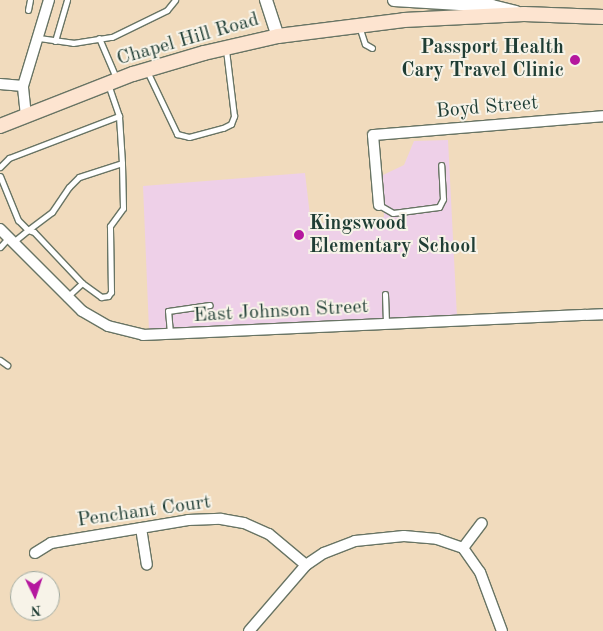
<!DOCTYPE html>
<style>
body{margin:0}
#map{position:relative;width:603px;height:631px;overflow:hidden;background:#f1dbbd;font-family:"Old Standard TT",serif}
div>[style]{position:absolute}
.built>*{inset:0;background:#eed0e8}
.roads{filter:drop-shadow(1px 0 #687464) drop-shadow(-1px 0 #687464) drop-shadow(0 1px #687464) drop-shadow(0 -1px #687464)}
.service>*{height:5px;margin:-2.5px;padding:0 2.5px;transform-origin:2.5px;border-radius:2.5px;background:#fff}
.minor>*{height:10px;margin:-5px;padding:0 5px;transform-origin:5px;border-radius:5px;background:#fff}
.tertiary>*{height:12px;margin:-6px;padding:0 6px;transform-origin:6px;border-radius:6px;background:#fff}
.secondary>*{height:14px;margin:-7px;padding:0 7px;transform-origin:7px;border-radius:7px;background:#fde4d0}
.dots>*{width:14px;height:14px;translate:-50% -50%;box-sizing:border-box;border:2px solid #f7f3e8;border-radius:50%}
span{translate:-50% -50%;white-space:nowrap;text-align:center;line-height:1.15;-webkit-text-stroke:4px #f7f3e8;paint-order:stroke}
.street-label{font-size:20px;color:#1f3d34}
.poi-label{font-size:20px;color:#1f3d34;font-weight:700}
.right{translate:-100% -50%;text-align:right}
.left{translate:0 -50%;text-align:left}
.north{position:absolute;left:10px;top:571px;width:50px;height:50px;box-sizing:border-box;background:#f7f3e8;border:1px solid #a1aaa0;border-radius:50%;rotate:176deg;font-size:14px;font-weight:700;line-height:20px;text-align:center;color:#1f3d34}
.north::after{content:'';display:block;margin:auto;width:18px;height:22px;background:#b5179e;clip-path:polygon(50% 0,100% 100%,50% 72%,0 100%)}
</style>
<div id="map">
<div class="built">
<div style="clip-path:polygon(448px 140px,457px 317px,149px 330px,143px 186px,305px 173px,311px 224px,384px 217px,383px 175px,404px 165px,414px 141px)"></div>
</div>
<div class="roads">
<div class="service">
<div style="left:28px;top:10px;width:10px;rotate:-79deg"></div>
<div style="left:359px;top:26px;width:19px;rotate:72deg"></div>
<div style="left:365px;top:44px;width:8px;rotate:30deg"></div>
<div style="left:39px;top:38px;width:34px;rotate:8deg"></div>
<div style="left:73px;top:43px;width:39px;rotate:-9deg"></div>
<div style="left:112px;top:37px;width:61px;rotate:-26.1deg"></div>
<div style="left:167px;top:10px;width:13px;rotate:-51deg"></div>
<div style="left:99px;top:38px;width:46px;rotate:66.8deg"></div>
<div style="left:55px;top:41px;width:43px;rotate:-73.7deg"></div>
<div style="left:147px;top:71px;width:70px;rotate:64.5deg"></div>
<div style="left:177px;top:134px;width:12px;rotate:14deg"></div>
<div style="left:189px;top:137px;width:35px;rotate:-15deg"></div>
<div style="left:223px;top:128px;width:9px;rotate:-27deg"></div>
<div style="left:231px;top:124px;width:9px;rotate:-69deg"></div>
<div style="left:234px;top:116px;width:66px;rotate:-96.9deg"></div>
<div style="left:0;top:167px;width:13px;rotate:-45deg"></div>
<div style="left:9px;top:158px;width:118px;rotate:-20.9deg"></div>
<div style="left:119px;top:116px;width:34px;rotate:-109deg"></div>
<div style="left:0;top:176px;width:48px;rotate:67.8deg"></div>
<div style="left:18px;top:220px;width:14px;rotate:45deg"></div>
<div style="left:28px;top:230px;width:21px;rotate:141deg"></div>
<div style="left:379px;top:205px;width:16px;rotate:30deg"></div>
<div style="left:393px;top:213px;width:46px;rotate:-7.4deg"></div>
<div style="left:439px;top:207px;width:9px;rotate:-63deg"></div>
<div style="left:443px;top:199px;width:34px;rotate:-93deg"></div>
<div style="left:28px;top:230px;width:6px;rotate:18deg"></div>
<div style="left:34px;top:232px;width:70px;rotate:46.7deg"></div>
<div style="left:82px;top:283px;width:24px;rotate:36deg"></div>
<div style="left:101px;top:297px;width:7px;rotate:-8deg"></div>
<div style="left:108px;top:296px;width:5px;rotate:-53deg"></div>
<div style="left:111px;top:292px;width:66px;rotate:-90.9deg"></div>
<div style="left:110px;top:226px;width:22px;rotate:-54deg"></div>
<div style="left:123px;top:208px;width:45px;rotate:-91.3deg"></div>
<div style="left:28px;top:230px;width:30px;rotate:-37deg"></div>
<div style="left:52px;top:212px;width:30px;rotate:-56deg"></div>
<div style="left:69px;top:187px;width:14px;rotate:-45deg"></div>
<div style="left:79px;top:177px;width:45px;rotate:-18deg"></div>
<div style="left:122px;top:163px;width:47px;rotate:-93.7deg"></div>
<div style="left:0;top:247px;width:12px;rotate:-48deg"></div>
<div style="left:385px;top:294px;width:30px;rotate:88deg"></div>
<div style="left:66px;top:298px;width:22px;rotate:-43deg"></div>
<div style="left:170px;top:333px;width:22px;rotate:-95deg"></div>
<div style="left:168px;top:311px;width:42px;rotate:-8.1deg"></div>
<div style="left:0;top:360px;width:9px;rotate:36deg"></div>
</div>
<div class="minor">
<div style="left:0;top:84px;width:23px;rotate:5deg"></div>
<div style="left:26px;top:116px;width:30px;rotate:-96deg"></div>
<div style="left:23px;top:86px;width:90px;rotate:-73.2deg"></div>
<div style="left:379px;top:205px;width:70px;rotate:-94.9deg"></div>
<div style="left:373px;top:135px;width:231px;rotate:-4.7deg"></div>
<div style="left:0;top:229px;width:116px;rotate:45deg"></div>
<div style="left:82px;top:311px;width:30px;rotate:30deg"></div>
<div style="left:108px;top:326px;width:36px;rotate:14deg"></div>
<div style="left:143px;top:335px;width:460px;rotate:-2.6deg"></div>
<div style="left:141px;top:528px;width:37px;rotate:81deg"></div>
<div style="left:463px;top:548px;width:31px;rotate:-53deg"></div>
<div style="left:35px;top:553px;width:19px;rotate:-32deg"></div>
<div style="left:51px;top:543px;width:139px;rotate:-9.5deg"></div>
<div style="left:188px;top:520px;width:33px;rotate:-2deg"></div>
<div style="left:221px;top:519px;width:23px;rotate:10deg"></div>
<div style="left:244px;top:523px;width:27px;rotate:24deg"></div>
<div style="left:269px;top:534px;width:48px;rotate:40deg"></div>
<div style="left:249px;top:631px;width:87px;rotate:-49.2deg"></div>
<div style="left:306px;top:565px;width:22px;rotate:-34deg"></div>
<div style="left:324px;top:553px;width:33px;rotate:-21deg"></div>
<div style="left:355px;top:541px;width:49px;rotate:-5.8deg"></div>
<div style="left:404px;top:536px;width:33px;rotate:5deg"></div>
<div style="left:437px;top:539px;width:28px;rotate:19deg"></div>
<div style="left:463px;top:548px;width:29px;rotate:55deg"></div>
<div style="left:480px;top:572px;width:63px;rotate:69.6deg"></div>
</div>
<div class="tertiary">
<div style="left:266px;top:0;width:38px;rotate:72deg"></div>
<div style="left:394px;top:0;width:98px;rotate:3.5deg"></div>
<div style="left:492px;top:6px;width:25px;rotate:14deg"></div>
</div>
<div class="secondary">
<div style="left:0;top:126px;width:143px;rotate:-21.4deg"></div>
<div style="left:133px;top:74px;width:74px;rotate:-16.5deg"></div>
<div style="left:204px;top:53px;width:76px;rotate:-12.9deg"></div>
<div style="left:278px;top:36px;width:127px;rotate:-7.2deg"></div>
<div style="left:404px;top:20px;width:120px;rotate:-2.9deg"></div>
<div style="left:524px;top:14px;width:79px;rotate:2.2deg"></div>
</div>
</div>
<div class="dots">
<div style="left:575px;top:60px;background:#b5179e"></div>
<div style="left:299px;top:235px;background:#b5179e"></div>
</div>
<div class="street-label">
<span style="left:188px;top:40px;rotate:-16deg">Chapel Hill Road</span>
<span style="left:487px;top:108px;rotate:-5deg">Boyd Street</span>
<span style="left:281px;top:312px;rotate:-3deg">East Johnson Street</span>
<span style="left:144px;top:512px;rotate:-8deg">Penchant Court</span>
</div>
<div class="poi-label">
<span class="right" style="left:564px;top:60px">Passport Health<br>Cary Travel Clinic</span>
<span class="left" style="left:309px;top:236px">Kingswood<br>Elementary School</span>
</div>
<div class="north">N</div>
</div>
